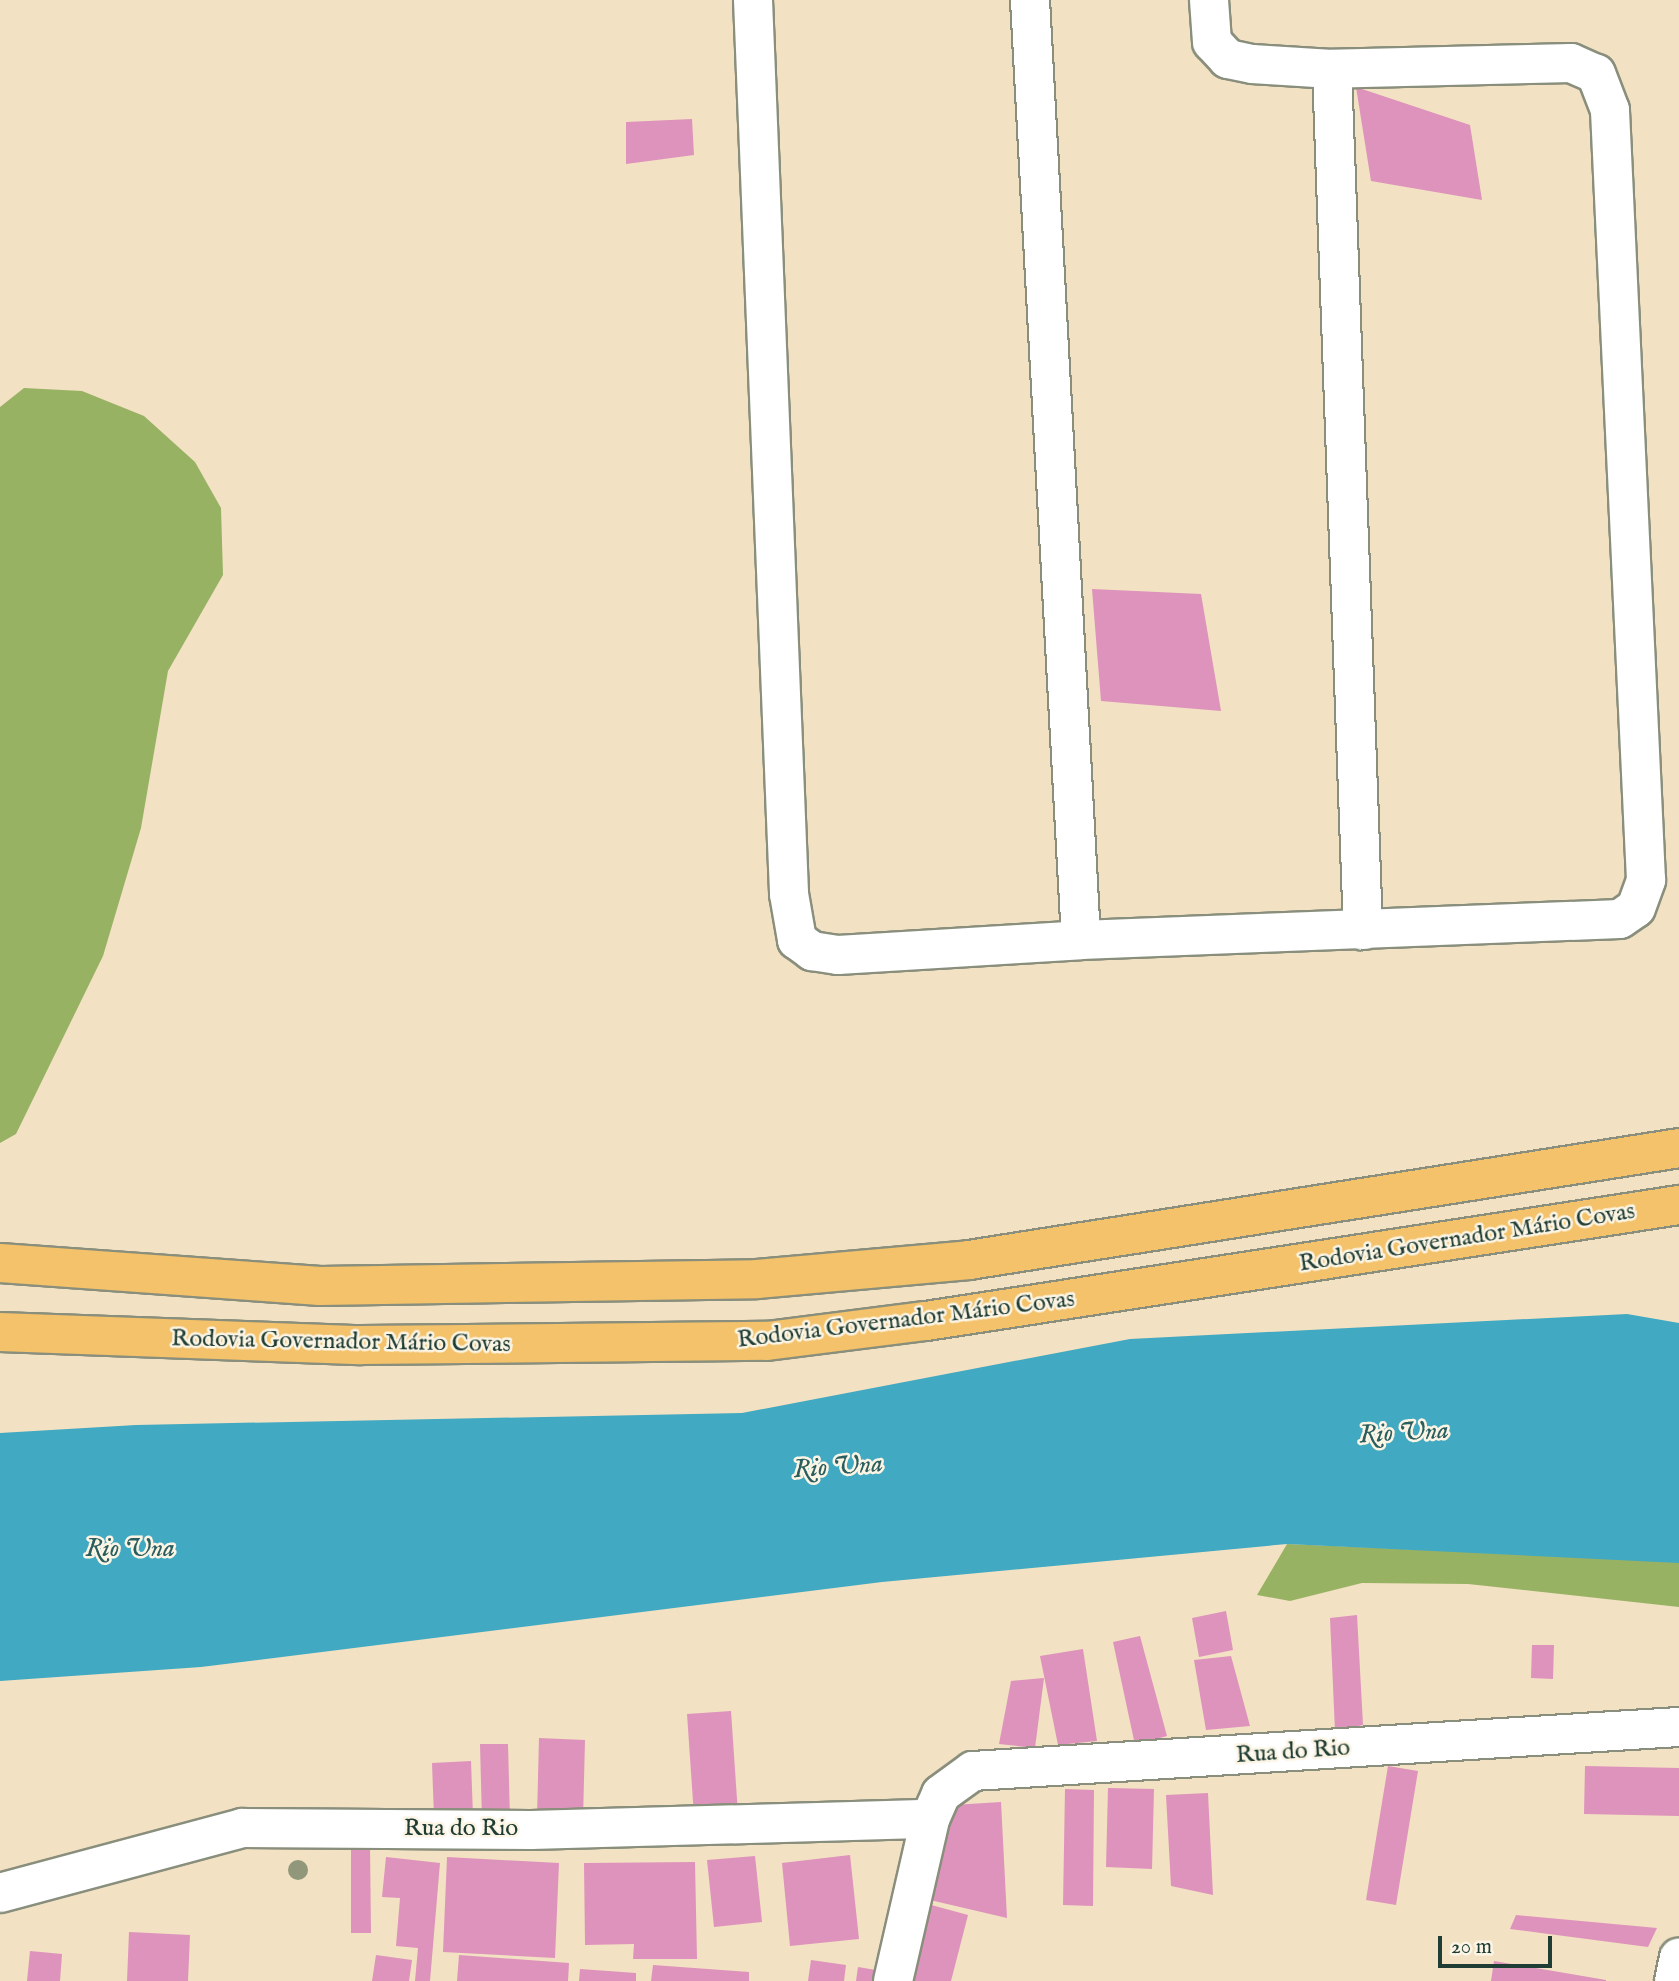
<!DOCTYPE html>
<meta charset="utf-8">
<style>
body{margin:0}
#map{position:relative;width:1679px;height:1981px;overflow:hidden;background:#f3e1c3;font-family:"IM FELL English",serif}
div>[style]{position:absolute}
.forest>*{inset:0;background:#98b264}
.water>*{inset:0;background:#41a9c1}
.building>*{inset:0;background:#dd93bb}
.roads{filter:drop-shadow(2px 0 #898f7c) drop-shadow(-2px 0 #898f7c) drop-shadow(0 2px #898f7c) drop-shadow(0 -2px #898f7c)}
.minor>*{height:38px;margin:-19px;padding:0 19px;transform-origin:19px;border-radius:19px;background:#fff}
.highway>*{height:38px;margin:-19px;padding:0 19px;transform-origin:19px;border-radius:19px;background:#f4c26a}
.trees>*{width:20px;height:20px;margin:-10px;border-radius:50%;background:#90977b}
span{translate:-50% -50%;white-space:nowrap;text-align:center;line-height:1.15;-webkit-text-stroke:5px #fcf5e5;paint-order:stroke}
.street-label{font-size:24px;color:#1f3d34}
.water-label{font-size:26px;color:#295d5e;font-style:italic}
.scale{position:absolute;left:1438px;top:1936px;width:114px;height:32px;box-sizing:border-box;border:4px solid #1f3d34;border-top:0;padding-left:9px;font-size:21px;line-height:24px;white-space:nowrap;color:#1f3d34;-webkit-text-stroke:5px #fcf5e5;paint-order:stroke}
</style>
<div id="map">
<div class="forest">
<div style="clip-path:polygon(24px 388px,82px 391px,144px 416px,195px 462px,221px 508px,223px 575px,168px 671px,141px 828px,103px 956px,16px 1134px,0 1143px,0 407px)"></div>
<div style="clip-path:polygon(1287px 1544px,1679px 1561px,1679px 1607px,1468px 1584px,1362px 1583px,1290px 1601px,1257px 1595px)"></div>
</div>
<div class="water">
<div style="clip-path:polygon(1627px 1314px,1679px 1323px,1679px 1563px,1287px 1544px,882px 1582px,201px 1667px,0 1681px,0 1433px,136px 1425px,742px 1413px,1130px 1339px)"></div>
</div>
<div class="building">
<div style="clip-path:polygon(1356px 87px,1470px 125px,1482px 200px,1371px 181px)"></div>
<div style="clip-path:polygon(692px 119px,694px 155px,626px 164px,626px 122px)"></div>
<div style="clip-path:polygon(1092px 589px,1201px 594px,1221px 711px,1101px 701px)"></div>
<div style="clip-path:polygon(1226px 1611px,1233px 1650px,1199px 1657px,1192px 1618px)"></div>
<div style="clip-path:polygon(1357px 1615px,1363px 1725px,1335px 1731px,1330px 1618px)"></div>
<div style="clip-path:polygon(1140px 1636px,1167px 1736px,1135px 1745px,1113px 1642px)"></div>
<div style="clip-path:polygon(1532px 1645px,1554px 1645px,1553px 1679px,1531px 1678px)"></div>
<div style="clip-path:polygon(1083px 1649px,1097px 1741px,1058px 1745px,1040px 1656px)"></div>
<div style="clip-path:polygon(1231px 1656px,1250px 1726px,1206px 1730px,1194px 1660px)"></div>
<div style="clip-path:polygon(1044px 1678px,1035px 1748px,999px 1744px,1011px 1681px)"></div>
<div style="clip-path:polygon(731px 1711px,738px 1814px,694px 1816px,687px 1714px)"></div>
<div style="clip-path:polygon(539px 1738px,585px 1740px,583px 1819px,537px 1817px)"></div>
<div style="clip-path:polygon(480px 1744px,508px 1744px,510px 1819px,482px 1820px)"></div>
<div style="clip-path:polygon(471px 1761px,473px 1816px,434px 1817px,432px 1763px)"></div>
<div style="clip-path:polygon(1388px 1766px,1418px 1771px,1396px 1905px,1366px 1900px)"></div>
<div style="clip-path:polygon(1585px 1766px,1679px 1768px,1679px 1816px,1584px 1814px)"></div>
<div style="clip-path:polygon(1108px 1788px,1154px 1789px,1152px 1869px,1106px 1867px)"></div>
<div style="clip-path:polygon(1065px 1789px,1094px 1790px,1093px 1906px,1063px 1905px)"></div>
<div style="clip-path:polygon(1208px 1793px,1213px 1895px,1171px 1886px,1166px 1795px)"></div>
<div style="clip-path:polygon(1001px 1802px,1007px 1918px,930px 1900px,953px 1805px)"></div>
<div style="clip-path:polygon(351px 1847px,370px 1847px,371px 1933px,351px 1933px)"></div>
<div style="clip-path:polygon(850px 1855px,859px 1939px,790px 1946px,782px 1863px)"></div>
<div style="clip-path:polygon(755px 1856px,762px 1922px,714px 1927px,707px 1860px)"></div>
<div style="clip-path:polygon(386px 1857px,440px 1863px,430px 1981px,415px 1981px,418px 1948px,396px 1946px,400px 1898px,382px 1897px)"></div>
<div style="clip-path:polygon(447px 1857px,559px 1863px,555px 1958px,443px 1952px)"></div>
<div style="clip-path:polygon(695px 1862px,697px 1959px,633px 1959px,634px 1944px,585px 1945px,584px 1863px)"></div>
<div style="clip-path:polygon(924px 1903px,968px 1915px,951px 1981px,904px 1981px)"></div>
<div style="clip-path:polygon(1516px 1915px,1657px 1928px,1648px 1947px,1510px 1929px)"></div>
<div style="clip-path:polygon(129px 1932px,190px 1935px,188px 1981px,127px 1981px)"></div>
<div style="clip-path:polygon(30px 1951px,62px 1954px,60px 1981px,27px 1981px)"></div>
<div style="clip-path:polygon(376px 1955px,412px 1960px,409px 1981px,372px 1981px)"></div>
<div style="clip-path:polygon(459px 1955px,569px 1963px,568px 1981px,457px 1981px)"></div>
<div style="clip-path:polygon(811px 1960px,846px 1965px,844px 1981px,808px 1981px)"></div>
<div style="clip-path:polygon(1494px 1961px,1606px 1980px,1606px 1981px,1491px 1981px)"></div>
<div style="clip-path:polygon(653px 1965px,749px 1972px,749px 1981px,651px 1981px)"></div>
<div style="clip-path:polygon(858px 1967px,876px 1970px,875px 1981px,856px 1981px)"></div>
<div style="clip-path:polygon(580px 1969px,636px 1973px,636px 1981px,579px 1981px)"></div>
</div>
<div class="roads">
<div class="minor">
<div style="left:753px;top:0;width:895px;rotate:87.69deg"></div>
<div style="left:789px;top:894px;width:47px;rotate:80.1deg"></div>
<div style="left:797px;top:940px;width:19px;rotate:36deg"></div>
<div style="left:812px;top:951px;width:26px;rotate:9deg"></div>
<div style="left:838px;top:955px;width:243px;rotate:-3.5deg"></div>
<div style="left:1081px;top:940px;width:539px;rotate:-2.23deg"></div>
<div style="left:1620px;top:919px;width:19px;rotate:-35deg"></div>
<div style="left:1636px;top:908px;width:30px;rotate:-70deg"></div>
<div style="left:1646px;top:880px;width:771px;rotate:-92.68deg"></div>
<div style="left:1610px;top:110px;width:39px;rotate:-111deg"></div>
<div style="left:1596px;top:74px;width:27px;rotate:-156deg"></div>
<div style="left:1571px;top:63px;width:239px;rotate:178.6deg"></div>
<div style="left:1332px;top:69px;width:80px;rotate:-176.4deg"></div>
<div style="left:1252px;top:64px;width:25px;rotate:-168deg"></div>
<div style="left:1228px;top:59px;width:23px;rotate:-133deg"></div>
<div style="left:1212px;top:42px;width:42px;rotate:-94.1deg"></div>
<div style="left:1030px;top:0;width:941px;rotate:86.89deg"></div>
<div style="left:1332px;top:69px;width:862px;rotate:87.94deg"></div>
<div style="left:0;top:1893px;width:251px;rotate:-15deg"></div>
<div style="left:242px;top:1828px;width:289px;rotate:0.4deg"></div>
<div style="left:531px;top:1830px;width:399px;rotate:-1.6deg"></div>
<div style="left:893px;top:1981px;width:166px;rotate:-77.1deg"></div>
<div style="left:930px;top:1819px;width:27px;rotate:-66deg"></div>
<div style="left:941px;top:1794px;width:39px;rotate:-36deg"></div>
<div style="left:973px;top:1771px;width:707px;rotate:-3.57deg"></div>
<div style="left:1674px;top:1981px;width:24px;rotate:-78deg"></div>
</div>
<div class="highway">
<div style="left:0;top:1263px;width:321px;rotate:4.1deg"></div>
<div style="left:320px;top:1286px;width:437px;rotate:-0.9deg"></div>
<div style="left:757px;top:1279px;width:213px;rotate:-5.1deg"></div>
<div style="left:969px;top:1260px;width:719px;rotate:-8.96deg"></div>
<div style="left:0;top:1332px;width:361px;rotate:2.1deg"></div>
<div style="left:361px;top:1345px;width:406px;rotate:-0.6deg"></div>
<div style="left:767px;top:1341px;width:160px;rotate:-7.2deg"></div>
<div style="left:926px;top:1321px;width:762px;rotate:-8.76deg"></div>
</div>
</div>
<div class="trees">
<div style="left:298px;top:1870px"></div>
</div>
<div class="street-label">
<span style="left:1467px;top:1238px;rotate:-9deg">Rodovia Governador Mário Covas</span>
<span style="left:906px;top:1320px;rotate:-7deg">Rodovia Governador Mário Covas</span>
<span style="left:341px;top:1342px;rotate:1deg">Rodovia Governador Mário Covas</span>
<span style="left:1293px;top:1752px;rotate:-4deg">Rua do Rio</span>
<span style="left:461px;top:1829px">Rua do Rio</span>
</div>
<div class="water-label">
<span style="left:1404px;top:1433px;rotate:-3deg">Rio Una</span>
<span style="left:838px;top:1467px;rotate:-4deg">Rio Una</span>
<span style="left:130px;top:1549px">Rio Una</span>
</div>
<div class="scale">20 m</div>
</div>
